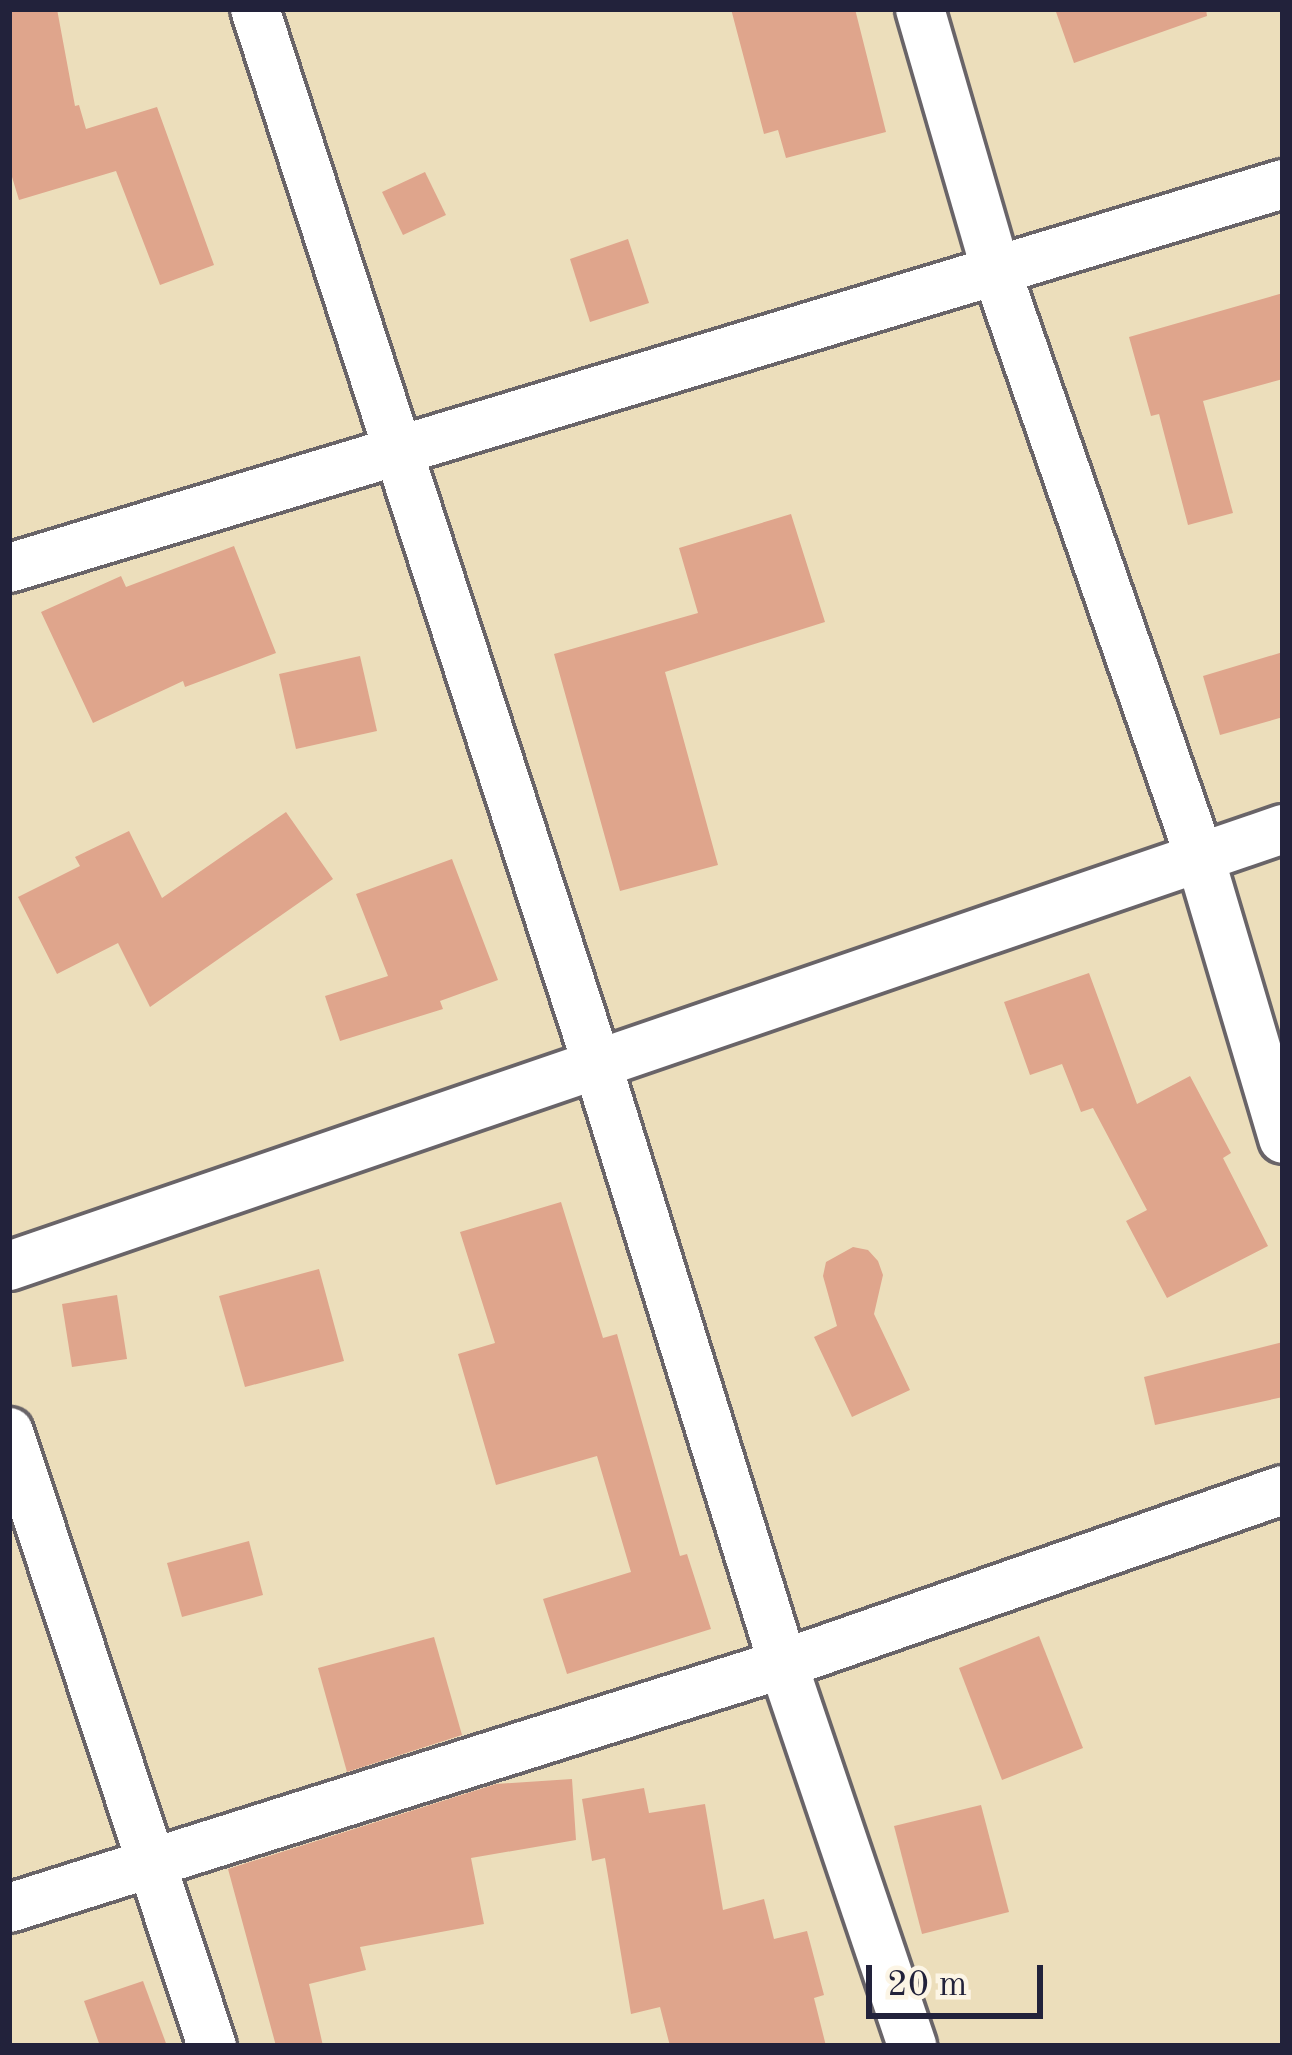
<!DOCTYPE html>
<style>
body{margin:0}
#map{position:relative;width:1292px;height:2055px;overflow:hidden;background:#ecdebb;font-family:"Old Standard TT",serif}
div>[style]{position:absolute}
.building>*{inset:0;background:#dfa58c}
.roads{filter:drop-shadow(3px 0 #696468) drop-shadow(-3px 0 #696468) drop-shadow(0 3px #696468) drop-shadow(0 -3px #696468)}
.street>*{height:48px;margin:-24px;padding:0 24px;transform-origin:24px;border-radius:24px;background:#fff}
span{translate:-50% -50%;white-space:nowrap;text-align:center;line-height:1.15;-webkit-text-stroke:12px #fcf5e5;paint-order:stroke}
.frame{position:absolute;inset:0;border:12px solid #22223b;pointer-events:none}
.scale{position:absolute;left:866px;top:1965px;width:177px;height:54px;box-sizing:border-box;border:6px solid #22223b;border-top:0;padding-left:15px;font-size:36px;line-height:42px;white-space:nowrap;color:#22223b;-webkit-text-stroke:9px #fcf5e5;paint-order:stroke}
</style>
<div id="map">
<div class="building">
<div style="clip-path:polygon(9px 9px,57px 9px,75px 106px,79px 105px,86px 129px,157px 107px,214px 265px,160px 285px,116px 171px,19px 200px,9px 167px)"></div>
<div style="clip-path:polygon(731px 9px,855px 9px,886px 132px,786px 158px,778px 130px,764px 134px)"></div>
<div style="clip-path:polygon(1055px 9px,1206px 9px,1207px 16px,1074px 63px)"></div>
<div style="clip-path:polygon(425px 172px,446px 215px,403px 235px,382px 192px)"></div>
<div style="clip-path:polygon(628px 239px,649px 303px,590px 322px,570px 259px)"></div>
<div style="clip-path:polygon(1283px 293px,1283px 379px,1203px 401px,1233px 513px,1188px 525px,1159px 414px,1151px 416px,1129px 337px)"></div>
<div style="clip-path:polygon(791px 514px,825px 622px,665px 672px,718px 865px,620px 891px,554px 654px,698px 613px,679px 548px)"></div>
<div style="clip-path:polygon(234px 546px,276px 653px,185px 687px,183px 681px,93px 723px,41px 612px,121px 576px,126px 587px)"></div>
<div style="clip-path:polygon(1283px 652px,1283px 717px,1220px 735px,1203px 676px)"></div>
<div style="clip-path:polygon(360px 656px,377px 731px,296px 749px,279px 674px)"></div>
<div style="clip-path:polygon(286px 812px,333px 879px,150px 1007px,118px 943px,57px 974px,18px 897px,80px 866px,75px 857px,129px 831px,162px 898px)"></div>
<div style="clip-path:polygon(452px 859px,498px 980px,440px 1001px,443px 1009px,340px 1041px,325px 996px,388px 976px,356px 894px)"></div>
<div style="clip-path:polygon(1089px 973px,1137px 1104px,1190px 1076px,1231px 1153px,1223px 1158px,1268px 1246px,1167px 1298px,1126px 1221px,1147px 1210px,1093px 1108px,1081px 1112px,1062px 1064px,1030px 1075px,1004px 1002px)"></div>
<div style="clip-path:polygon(561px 1202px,603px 1338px,617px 1334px,680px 1556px,687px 1554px,711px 1629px,567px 1674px,543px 1599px,631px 1572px,597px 1456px,496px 1485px,458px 1354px,495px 1343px,460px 1232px)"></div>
<div style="clip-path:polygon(853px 1247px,868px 1250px,878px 1261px,883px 1275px,874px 1314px,910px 1390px,852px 1417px,814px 1337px,837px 1326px,823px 1276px,826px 1262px)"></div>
<div style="clip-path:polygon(319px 1269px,344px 1361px,245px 1387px,219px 1296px)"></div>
<div style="clip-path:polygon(117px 1295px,127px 1359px,72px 1367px,62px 1304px)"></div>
<div style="clip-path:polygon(1283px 1342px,1283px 1397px,1155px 1425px,1144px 1377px)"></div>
<div style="clip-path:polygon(249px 1541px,263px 1595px,182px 1617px,167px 1563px)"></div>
<div style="clip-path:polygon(1039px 1636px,1083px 1748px,1002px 1780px,959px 1668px)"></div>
<div style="clip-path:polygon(434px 1637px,462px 1735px,347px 1772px,318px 1668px)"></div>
<div style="clip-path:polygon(572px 1779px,576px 1840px,471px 1858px,484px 1924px,360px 1947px,366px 1970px,309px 1984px,323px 2046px,276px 2046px,228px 1869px,496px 1784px)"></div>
<div style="clip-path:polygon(644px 1788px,649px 1813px,705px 1804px,723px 1910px,764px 1899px,774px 1939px,807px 1931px,824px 1995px,814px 1998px,826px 2046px,670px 2046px,660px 2007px,631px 2014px,605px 1858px,592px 1861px,582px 1799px)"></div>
<div style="clip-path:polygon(981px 1805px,1009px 1912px,922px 1934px,894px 1826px)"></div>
<div style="clip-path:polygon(143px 1981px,167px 2046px,100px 2046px,84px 2001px)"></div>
</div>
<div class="roads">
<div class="street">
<div style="left:255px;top:9px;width:1112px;rotate:72.04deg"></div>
<div style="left:598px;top:1067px;width:625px;rotate:72.78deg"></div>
<div style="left:783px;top:1664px;width:403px;rotate:71.3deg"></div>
<div style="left:920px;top:9px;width:272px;rotate:73.8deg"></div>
<div style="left:996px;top:270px;width:622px;rotate:70.87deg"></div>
<div style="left:1200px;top:858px;width:293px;rotate:73.5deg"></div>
<div style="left:9px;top:568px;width:1331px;rotate:-16.77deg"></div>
<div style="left:9px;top:1266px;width:1347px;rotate:-18.93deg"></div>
<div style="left:9px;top:1432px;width:647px;rotate:71.71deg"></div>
<div style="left:9px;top:1908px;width:812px;rotate:-17.5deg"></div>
<div style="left:783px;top:1664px;width:529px;rotate:-19.19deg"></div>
</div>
</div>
<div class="frame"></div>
<div class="scale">20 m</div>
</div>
